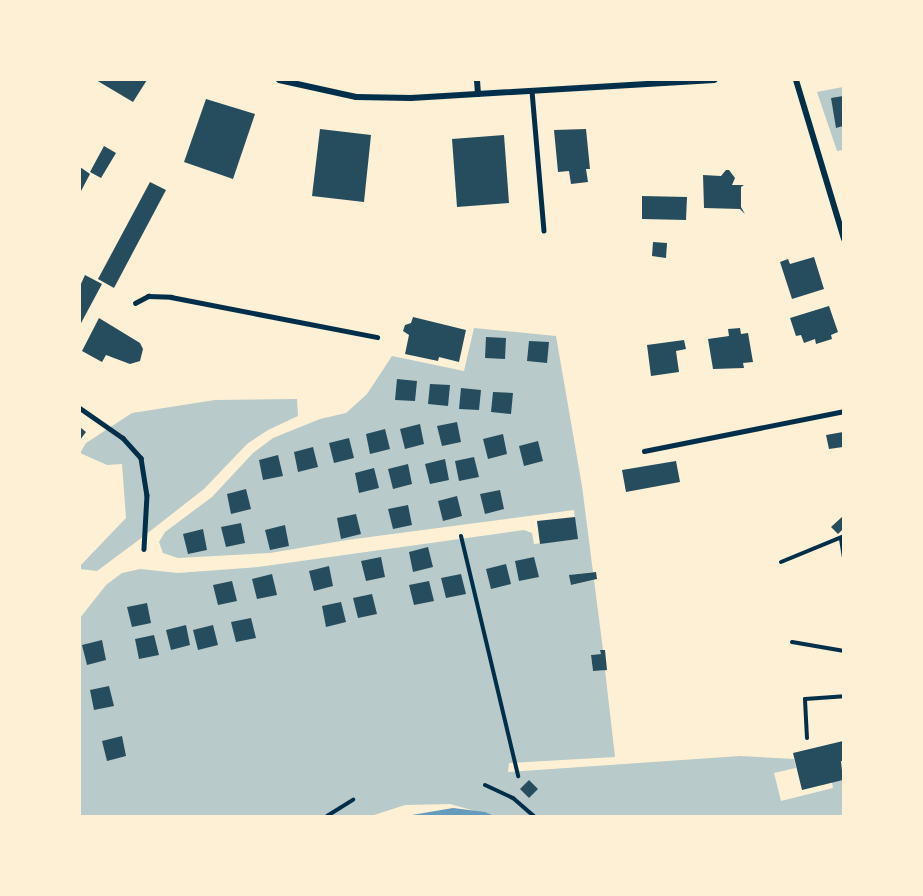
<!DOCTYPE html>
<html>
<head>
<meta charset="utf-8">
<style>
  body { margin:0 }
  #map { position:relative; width:923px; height:896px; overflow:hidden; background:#fdf0d5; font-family:"Work Sans",sans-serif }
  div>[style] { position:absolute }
  .green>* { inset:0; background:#b9caca }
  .water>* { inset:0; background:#669bbc }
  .building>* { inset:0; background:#264d5e }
  .path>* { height:4px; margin:-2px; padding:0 2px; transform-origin:2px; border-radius:2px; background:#003049 }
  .service>* { height:4.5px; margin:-2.25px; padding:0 2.25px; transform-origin:2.25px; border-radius:2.25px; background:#003049 }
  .minor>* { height:6px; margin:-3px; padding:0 3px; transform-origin:3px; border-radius:3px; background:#003049 }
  span { translate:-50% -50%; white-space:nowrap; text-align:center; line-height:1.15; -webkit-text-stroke:4.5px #fdf0d5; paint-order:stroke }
  .frame { position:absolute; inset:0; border:81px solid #fdf0d5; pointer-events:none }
</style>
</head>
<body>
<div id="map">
  <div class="green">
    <div style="clip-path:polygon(843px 87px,843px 150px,837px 151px,817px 92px)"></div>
    <div style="clip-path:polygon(474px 328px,556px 336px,582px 486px,593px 572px,570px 575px,571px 585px,594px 580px,603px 650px,601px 654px,591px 655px,593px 671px,605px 670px,615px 757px,509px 763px,508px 772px,740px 756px,794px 759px,796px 768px,774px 773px,781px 801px,833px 788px,832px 782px,844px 780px,843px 816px,493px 816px,450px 804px,405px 805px,371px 816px,80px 816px,80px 618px,106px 585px,122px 573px,140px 569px,178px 573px,258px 567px,524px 530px,532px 533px,534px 544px,577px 539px,574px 510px,347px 540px,270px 553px,178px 558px,163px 553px,159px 542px,165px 532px,212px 497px,253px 453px,273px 438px,320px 419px,346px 413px,367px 394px,392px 356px,464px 371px)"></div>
    <div style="clip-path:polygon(297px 399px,298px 416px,268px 430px,247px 444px,204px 489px,140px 539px,97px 571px,80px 569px,80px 566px,126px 518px,122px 464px,107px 465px,80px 453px,86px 443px,132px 413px,215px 400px)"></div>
  </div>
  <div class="water">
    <div style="clip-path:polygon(453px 808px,485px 812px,494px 816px,406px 816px)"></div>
  </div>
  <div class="building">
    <div style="clip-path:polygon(96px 80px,147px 80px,133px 102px)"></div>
    <div style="clip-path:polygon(843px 96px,843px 126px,836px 128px,831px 98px)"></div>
    <div style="clip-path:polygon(206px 99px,255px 114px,233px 179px,184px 162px)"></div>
    <div style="clip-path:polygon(320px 129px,371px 135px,364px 202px,312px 196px)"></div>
    <div style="clip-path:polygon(586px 129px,590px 169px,586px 169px,588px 182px,571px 184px,569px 171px,558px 172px,554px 130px)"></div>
    <div style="clip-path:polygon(504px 135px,509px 203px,457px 207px,452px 139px)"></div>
    <div style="clip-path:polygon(104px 146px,116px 153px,101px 178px,90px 172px)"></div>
    <div style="clip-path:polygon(80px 167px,90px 174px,80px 193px)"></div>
    <div style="clip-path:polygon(726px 170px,729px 170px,735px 178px,732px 185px,744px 185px,741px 187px,741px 207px,745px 214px,740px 209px,704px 208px,703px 175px,721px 176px)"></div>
    <div style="clip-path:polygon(150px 182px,166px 190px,114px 288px,98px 279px)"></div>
    <div style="clip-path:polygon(642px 196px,687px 197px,686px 220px,642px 219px)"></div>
    <div style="clip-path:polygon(653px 242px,667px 243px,666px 258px,652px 256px)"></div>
    <div style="clip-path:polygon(814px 257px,824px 289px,792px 299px,780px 262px,788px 259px,790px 264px)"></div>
    <div style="clip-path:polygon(85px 275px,102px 284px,80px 325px,80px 286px)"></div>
    <div style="clip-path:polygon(829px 306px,838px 332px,831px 335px,832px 339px,816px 344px,815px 339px,804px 343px,801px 335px,796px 336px,790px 318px)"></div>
    <div style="clip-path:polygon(413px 317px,466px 330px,459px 362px,439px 357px,438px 361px,405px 354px,409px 335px,403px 331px,405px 325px,411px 323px)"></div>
    <div style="clip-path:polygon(99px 318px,140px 343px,143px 349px,140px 361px,130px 364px,106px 355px,102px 362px,82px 351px)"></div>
    <div style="clip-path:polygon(740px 328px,741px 334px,748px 333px,753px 362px,743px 363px,744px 368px,713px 369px,708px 339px,729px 336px,728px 329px)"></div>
    <div style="clip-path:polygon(486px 337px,506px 338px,505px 359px,485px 358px)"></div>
    <div style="clip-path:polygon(684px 340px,686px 349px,676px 351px,679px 372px,651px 376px,647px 345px)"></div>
    <div style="clip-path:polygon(529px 341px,549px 342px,547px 363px,527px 361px)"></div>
    <div style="clip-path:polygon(397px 379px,417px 381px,415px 401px,395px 400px)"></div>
    <div style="clip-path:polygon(430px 384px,450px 385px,448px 406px,428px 404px)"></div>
    <div style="clip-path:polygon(461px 388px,481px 390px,479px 410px,459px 409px)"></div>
    <div style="clip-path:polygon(493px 392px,513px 393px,511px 414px,491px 412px)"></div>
    <div style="clip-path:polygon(457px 422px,461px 442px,442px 446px,437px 426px)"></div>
    <div style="clip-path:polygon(420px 424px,424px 444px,405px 449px,400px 429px)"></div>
    <div style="clip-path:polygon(80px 427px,86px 432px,80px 440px)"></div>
    <div style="clip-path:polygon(385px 429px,390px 449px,370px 454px,366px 434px)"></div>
    <div style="clip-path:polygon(843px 432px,843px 447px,829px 449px,826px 435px)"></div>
    <div style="clip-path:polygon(503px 434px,507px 454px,488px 459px,483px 439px)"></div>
    <div style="clip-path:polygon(349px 438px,354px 458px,334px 463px,329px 443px)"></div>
    <div style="clip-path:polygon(538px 441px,543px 461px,524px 466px,519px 446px)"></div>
    <div style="clip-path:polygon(313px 447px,318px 467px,298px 472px,294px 452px)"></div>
    <div style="clip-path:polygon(278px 455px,283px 476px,263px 480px,259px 460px)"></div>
    <div style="clip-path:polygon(474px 457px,479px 477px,459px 481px,455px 461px)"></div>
    <div style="clip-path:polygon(445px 459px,449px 480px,430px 484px,425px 464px)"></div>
    <div style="clip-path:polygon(676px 461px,680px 482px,626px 492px,622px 470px)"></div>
    <div style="clip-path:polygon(408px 464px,412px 484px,393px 489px,388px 469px)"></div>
    <div style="clip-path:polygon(374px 468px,379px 488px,359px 493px,355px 473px)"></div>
    <div style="clip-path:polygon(246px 489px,251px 509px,231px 514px,227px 494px)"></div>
    <div style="clip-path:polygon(500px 490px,504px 509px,485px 514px,480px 494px)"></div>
    <div style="clip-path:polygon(457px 496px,462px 516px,443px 521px,438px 501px)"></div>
    <div style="clip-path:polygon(408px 505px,412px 525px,393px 529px,388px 509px)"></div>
    <div style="clip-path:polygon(356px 514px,361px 534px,341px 539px,337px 518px)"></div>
    <div style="clip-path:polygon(843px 516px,843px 529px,838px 534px,831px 527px)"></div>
    <div style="clip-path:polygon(575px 517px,578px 539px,540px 544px,537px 521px)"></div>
    <div style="clip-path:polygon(241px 523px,245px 543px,226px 547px,221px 527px)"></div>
    <div style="clip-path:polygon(285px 525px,289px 546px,270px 550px,265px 530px)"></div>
    <div style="clip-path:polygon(203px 529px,207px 550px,188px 554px,183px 534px)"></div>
    <div style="clip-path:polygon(428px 547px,433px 567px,413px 572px,409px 552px)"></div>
    <div style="clip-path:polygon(381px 557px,385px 577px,366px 581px,361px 561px)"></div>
    <div style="clip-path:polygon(534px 557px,539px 577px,519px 581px,515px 561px)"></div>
    <div style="clip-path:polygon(506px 564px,511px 584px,491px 589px,486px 569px)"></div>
    <div style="clip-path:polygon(329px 566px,333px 586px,314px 591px,309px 571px)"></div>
    <div style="clip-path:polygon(596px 572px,597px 579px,571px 585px,569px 575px)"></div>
    <div style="clip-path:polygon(272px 574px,277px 595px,257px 599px,252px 579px)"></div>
    <div style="clip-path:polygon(461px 574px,466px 594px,446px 598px,441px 578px)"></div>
    <div style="clip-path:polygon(232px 581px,237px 601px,218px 605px,213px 585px)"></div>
    <div style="clip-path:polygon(429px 581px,434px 601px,414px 605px,409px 585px)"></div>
    <div style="clip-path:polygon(372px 594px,377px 614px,358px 618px,353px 598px)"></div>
    <div style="clip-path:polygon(341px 602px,346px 622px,326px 627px,322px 606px)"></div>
    <div style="clip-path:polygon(147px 603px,151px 623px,132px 627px,127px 607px)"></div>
    <div style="clip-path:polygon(251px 618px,256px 638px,236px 642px,231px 622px)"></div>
    <div style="clip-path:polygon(186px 625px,190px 645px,171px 650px,166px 630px)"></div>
    <div style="clip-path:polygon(213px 625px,218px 645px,198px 650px,193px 630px)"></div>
    <div style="clip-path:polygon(154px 635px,159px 655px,139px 659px,135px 639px)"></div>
    <div style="clip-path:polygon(102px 640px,106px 660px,87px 665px,82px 645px)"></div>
    <div style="clip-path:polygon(600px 650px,605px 650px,607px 670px,593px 671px,591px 655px,601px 654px)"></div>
    <div style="clip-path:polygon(109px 686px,114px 706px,94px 710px,90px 690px)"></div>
    <div style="clip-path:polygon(122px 736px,126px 756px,107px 761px,102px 741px)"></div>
    <div style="clip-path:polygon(843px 741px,843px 761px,841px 761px,843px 780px,802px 790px,793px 753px)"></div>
    <div style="clip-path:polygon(529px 780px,538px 789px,529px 798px,520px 789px)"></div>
  </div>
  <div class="path">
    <div style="left:461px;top:536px;width:247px;rotate:76.6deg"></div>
    <div style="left:841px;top:539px;width:18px;rotate:81deg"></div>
    <div style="left:781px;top:562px;width:68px;rotate:-22.4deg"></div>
    <div style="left:792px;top:642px;width:53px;rotate:9.8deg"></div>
    <div style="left:807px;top:738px;width:39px;rotate:-93deg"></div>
    <div style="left:805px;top:699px;width:39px;rotate:-4deg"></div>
    <div style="left:485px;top:785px;width:31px;rotate:25deg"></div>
    <div style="left:513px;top:798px;width:28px;rotate:41deg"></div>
    <div style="left:327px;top:816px;width:31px;rotate:-32deg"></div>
  </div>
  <div class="service">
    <div style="left:532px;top:91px;width:140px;rotate:85.1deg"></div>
    <div style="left:135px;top:303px;width:15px;rotate:-28deg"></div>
    <div style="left:148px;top:296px;width:23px;rotate:2deg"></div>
    <div style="left:171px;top:297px;width:210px;rotate:11deg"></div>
    <div style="left:80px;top:408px;width:52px;rotate:34.9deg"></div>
    <div style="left:123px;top:438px;width:27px;rotate:48deg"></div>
    <div style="left:141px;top:458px;width:37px;rotate:81deg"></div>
    <div style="left:147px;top:495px;width:54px;rotate:93.2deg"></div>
    <div style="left:644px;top:451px;width:204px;rotate:-11.3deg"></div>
  </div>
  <div class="minor">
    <div style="left:279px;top:80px;width:79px;rotate:12.4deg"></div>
    <div style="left:356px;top:97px;width:55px;rotate:1deg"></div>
    <div style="left:411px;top:98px;width:304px;rotate:-3.4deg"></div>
    <div style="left:477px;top:80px;width:14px;rotate:86deg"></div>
    <div style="left:796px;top:80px;width:166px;rotate:73.2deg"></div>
  </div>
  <div class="frame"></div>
</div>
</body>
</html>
